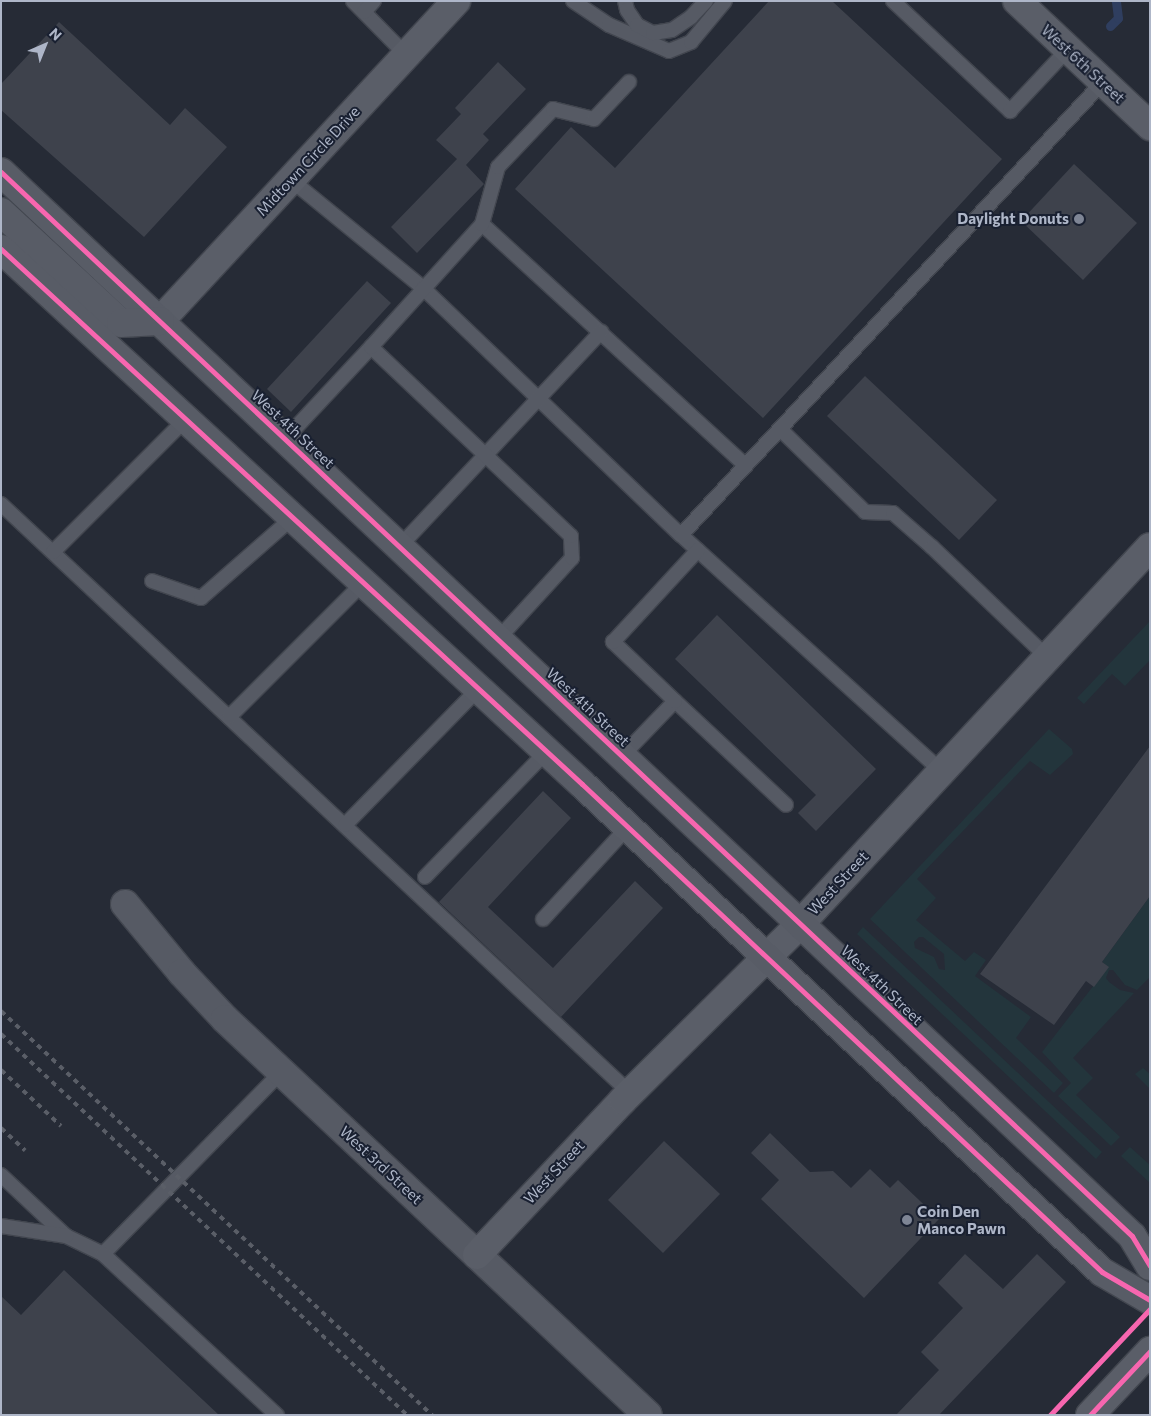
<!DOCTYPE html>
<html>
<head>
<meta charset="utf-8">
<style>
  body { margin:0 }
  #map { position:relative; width:1151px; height:1416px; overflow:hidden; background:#262b36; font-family:Commissioner,sans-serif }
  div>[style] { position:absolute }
  .green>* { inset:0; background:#23353c }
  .stream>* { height:9px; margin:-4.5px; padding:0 4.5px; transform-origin:4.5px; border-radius:4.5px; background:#2f3e5f }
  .building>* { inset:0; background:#3e424c }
  .roads { filter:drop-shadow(1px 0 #42464f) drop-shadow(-1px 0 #42464f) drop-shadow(0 1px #42464f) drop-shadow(0 -1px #42464f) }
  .lane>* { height:14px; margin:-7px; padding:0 7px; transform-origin:7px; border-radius:7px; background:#565a64 }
  .street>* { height:28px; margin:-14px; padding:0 14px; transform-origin:14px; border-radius:14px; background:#565a64 }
  .secondary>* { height:28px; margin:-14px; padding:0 14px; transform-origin:14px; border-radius:14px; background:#5a5e68 }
  .primary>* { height:28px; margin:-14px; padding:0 14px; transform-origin:14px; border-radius:14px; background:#585c66 }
  .rail>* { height:4px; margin-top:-2px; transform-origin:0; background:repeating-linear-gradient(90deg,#5a5e67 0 5px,transparent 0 10px) }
  .cycleway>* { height:5px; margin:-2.5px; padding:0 2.5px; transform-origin:2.5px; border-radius:2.5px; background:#f766af }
  .dots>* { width:14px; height:14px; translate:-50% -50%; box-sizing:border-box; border:2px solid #192031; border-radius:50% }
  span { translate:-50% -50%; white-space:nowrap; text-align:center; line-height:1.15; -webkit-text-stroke:4px #192031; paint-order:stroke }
  .street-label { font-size:15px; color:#aeb6c8 }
  .poi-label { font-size:15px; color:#aeb6c8; font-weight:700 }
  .right { translate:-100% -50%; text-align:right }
  .left { translate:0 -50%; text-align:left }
  .frame { position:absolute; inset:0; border:2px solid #aeb6c8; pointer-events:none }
  .north { position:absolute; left:20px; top:20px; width:50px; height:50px; -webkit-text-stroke:4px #192031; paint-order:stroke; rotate:44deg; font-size:14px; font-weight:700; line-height:20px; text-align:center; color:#aeb6c8 }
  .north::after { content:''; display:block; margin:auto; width:18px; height:22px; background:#aeb6c8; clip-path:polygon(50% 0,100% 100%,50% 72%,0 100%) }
</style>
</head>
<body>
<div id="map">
  <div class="green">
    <div style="clip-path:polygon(1150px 621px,1150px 660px,1125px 686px,1112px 674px,1084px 704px,1077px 698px)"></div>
    <div style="clip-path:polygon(evenodd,1049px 729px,1072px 749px,1073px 754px,1050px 775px,1030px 761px,917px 879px,936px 898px,916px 920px,965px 961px,974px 952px,986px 960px,975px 976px,1031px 1017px,1016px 1038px,1063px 1083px,1054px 1093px,870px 919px,1049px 729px,919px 937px,923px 937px,944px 954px,945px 970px,939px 969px,934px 957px,915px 948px,914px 942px,919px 937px)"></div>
    <div style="clip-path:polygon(1150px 896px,1150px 977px,1137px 990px,1125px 985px,1113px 970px,1109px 970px,1106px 978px,1109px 982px,1120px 990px,1134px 993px,1073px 1058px,1093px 1078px,1076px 1095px,1120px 1137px,1111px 1146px,1058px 1096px,1071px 1083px,1042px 1052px,1108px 967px,1102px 962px)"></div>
    <div style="clip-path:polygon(863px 927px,1102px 1152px,1096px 1159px,857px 934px)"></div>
    <div style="clip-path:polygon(1143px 1068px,1150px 1074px,1150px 1089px,1135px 1074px)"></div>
    <div style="clip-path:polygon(1130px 1147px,1150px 1165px,1150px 1183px,1121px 1156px)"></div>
  </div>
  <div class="stream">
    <div style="left:1110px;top:26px;width:11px;rotate:-45deg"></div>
    <div style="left:1118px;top:18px;width:17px;rotate:-97deg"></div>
  </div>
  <div class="building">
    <div style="clip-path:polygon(769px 1px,832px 1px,1002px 159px,763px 418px,515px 189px,571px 127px,615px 168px)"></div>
    <div style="clip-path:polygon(59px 22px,170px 125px,185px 108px,227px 147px,144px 237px,1px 110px,1px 84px)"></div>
    <div style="clip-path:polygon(498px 62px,526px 89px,483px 134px,489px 140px,466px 165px,484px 184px,417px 253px,391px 227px,457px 159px,436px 140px,461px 114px,455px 108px)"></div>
    <div style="clip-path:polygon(1074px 164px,1137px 223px,1083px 280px,1021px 221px)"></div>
    <div style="clip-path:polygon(367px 281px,391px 303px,291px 412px,267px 389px)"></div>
    <div style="clip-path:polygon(865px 376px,997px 500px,959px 540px,827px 416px)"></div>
    <div style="clip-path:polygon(717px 615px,876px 769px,816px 831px,798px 813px,816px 795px,675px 659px)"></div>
    <div style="clip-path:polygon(1150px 746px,1150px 896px,1102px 962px,1109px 967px,1094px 987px,1086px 981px,1054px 1025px,980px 974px)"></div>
    <div style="clip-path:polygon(543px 791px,571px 818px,488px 907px,553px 968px,635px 881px,663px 908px,561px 1017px,439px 902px)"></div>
    <div style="clip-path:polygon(770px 1133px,810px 1172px,833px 1171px,851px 1188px,870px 1169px,890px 1188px,898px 1180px,939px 1219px,864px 1298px,761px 1199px,779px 1180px,751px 1153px)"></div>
    <div style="clip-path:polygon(664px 1141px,720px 1194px,663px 1253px,608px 1200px)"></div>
    <div style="clip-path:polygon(965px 1254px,1003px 1289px,1037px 1254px,1066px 1282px,939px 1415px,896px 1415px,939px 1370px,921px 1352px,963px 1308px,938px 1283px)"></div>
    <div style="clip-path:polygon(64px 1270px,219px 1415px,1px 1415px,1px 1296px,21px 1315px)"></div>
  </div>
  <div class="roads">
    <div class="lane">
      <div style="left:353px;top:1px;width:77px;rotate:45.5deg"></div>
      <div style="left:573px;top:1px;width:43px;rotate:33.7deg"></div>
      <div style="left:609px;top:25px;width:65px;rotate:23.4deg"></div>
      <div style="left:669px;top:51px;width:24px;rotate:-22deg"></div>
      <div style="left:691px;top:42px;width:53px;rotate:-50.3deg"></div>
      <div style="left:625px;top:1px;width:9px;rotate:77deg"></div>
      <div style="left:627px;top:10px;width:18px;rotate:56deg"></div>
      <div style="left:637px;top:25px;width:18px;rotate:27deg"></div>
      <div style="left:653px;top:33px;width:19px;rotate:-9deg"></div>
      <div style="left:672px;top:30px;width:23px;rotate:-34deg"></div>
      <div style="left:691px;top:17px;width:22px;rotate:-47deg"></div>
      <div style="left:893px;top:1px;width:161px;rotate:43.2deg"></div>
      <div style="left:1010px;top:111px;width:85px;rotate:-46.9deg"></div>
      <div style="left:364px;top:12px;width:15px;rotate:-48deg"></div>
      <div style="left:290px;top:179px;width:172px;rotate:39.3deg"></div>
      <div style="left:423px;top:288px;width:357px;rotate:43.8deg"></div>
      <div style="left:681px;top:535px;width:351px;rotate:42.2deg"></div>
      <div style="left:482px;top:224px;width:358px;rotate:42.5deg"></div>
      <div style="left:780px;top:429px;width:119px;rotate:44.3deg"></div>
      <div style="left:865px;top:512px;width:28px;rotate:2deg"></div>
      <div style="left:893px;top:513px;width:52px;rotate:41.1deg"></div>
      <div style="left:932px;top:547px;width:159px;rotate:43.7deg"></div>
      <div style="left:285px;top:439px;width:126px;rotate:-46.9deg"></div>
      <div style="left:1px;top:504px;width:862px;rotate:43.12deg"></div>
      <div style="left:681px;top:535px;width:619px;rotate:-47.03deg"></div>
      <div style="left:400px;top:546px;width:294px;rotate:-46.8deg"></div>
      <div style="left:53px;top:552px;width:187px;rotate:-45deg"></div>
      <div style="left:152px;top:581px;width:52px;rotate:19.1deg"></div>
      <div style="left:201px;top:598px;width:121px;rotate:-41.3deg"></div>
      <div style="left:498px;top:639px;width:110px;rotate:-47.6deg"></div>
      <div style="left:572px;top:558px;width:22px;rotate:-93deg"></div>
      <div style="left:571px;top:536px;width:275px;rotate:-136.6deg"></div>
      <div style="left:371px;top:347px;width:166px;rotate:-47.9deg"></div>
      <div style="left:482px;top:224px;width:59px;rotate:-74.3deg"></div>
      <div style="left:498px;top:167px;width:80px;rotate:-46.5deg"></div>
      <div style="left:553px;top:109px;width:42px;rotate:13.7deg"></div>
      <div style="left:594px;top:119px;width:51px;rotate:-46.6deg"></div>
      <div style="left:675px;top:701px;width:152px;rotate:43.1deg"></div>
      <div style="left:229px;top:717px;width:190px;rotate:-45deg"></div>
      <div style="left:622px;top:756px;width:76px;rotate:-46.1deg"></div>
      <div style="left:675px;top:701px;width:86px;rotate:-136.4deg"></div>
      <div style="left:613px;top:642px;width:125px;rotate:-47.3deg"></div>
      <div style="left:345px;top:825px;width:190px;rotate:-45.6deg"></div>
      <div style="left:425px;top:877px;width:174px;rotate:-45.9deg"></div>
      <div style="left:543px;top:919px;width:125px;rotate:-47.3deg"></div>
      <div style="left:1px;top:1175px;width:89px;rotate:43.2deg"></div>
      <div style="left:66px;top:1236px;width:41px;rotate:25.9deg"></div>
      <div style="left:103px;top:1254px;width:255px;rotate:-45.6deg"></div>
      <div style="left:1px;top:1226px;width:66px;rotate:8.7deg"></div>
      <div style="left:103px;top:1254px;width:237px;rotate:42.8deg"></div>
    </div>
    <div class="street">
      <div style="left:125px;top:904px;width:89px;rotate:50.4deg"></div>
      <div style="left:182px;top:973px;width:63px;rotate:46.9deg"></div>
      <div style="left:225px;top:1019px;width:579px;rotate:43.11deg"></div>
    </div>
    <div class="secondary">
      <div style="left:1017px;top:1px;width:183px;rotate:43.2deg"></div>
      <div style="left:160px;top:321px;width:436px;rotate:-47.2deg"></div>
      <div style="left:477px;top:1255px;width:213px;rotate:-46.7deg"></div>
      <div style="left:623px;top:1100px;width:250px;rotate:-44.8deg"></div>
      <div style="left:800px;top:924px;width:514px;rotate:-47.13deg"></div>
      <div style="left:1090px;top:1415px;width:88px;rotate:-46.8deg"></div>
    </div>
    <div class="primary">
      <div style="left:1px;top:172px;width:1553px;rotate:43.25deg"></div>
      <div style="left:1132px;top:1236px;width:35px;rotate:59deg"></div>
      <div style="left:1px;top:212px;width:163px;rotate:42.8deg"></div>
      <div style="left:121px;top:323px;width:39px;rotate:-3deg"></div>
      <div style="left:1px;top:249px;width:790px;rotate:42.64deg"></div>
      <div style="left:582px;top:784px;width:713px;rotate:43.18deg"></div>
      <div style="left:1102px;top:1272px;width:56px;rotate:30.3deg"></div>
    </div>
  </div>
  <div class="rail">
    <div style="left:1px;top:1011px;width:591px;rotate:43.15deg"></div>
    <div style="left:1px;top:1034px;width:557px;rotate:43.18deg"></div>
    <div style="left:1px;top:1070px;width:82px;rotate:43deg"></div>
    <div style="left:1px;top:1128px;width:33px;rotate:43deg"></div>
  </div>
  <div class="cycleway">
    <div style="left:1px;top:172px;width:1553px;rotate:43.25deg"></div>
    <div style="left:1132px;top:1236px;width:35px;rotate:59deg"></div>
    <div style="left:1px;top:249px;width:790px;rotate:42.64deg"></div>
    <div style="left:582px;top:784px;width:713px;rotate:43.18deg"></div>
    <div style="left:1102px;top:1272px;width:56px;rotate:30.3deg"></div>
    <div style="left:1050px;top:1415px;width:146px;rotate:-46.7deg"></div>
    <div style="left:1090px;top:1415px;width:88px;rotate:-46.8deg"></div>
  </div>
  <div class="dots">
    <div style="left:1079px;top:219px;background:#7e8595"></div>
    <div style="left:907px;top:1220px;background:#7e8595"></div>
  </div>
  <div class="street-label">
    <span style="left:1083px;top:64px;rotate:43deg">West 6th Street</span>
    <span style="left:308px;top:161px;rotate:-47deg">Midtown Circle Drive</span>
    <span style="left:293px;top:429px;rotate:43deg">West 4th Street</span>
    <span style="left:588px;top:707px;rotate:43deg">West 4th Street</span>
    <span style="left:838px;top:883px;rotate:-47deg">West Street</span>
    <span style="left:882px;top:985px;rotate:44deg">West 4th Street</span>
    <span style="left:381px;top:1165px;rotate:43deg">West 3rd Street</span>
    <span style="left:554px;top:1172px;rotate:-47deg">West Street</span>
  </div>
  <div class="poi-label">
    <span class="right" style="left:1069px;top:219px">Daylight Donuts</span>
    <span class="left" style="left:917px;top:1220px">Coin Den<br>Manco Pawn</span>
  </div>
  <div class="frame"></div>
  <div class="north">N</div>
</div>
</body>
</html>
